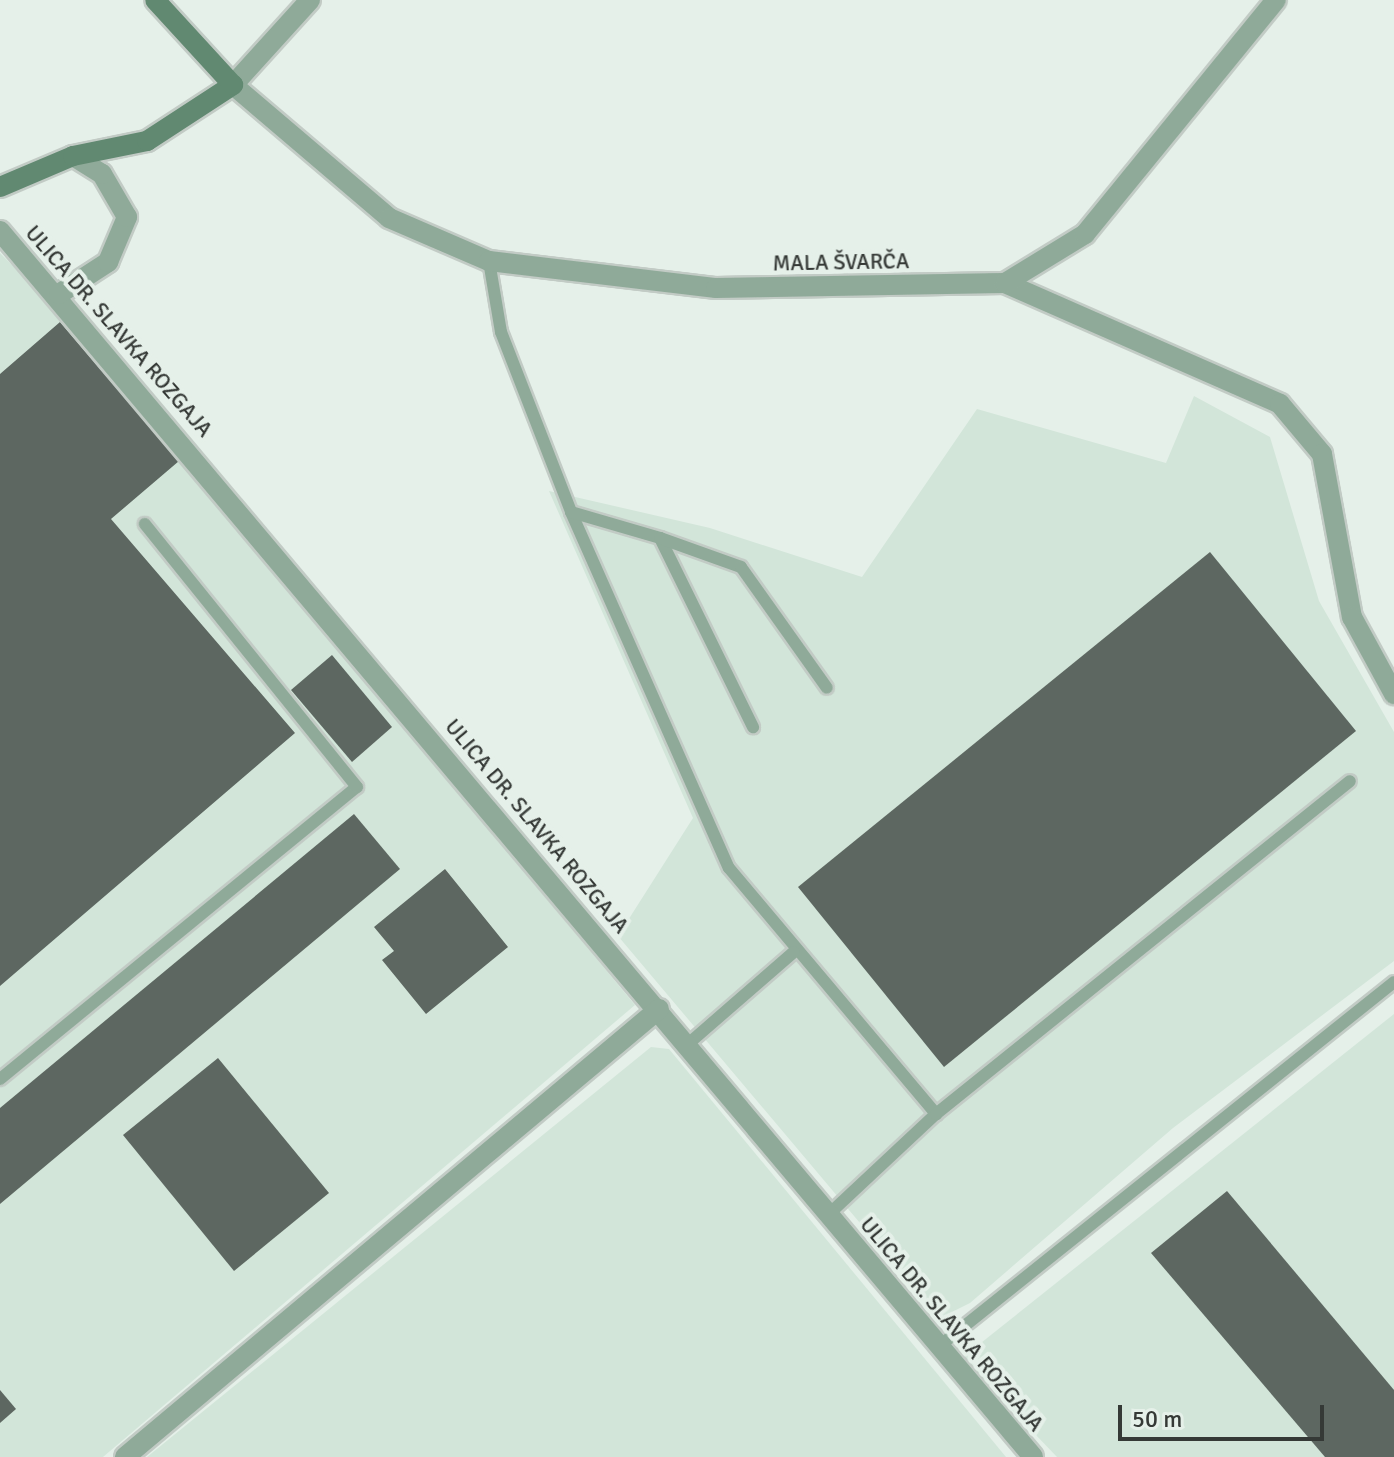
<!DOCTYPE html>
<html>
<head>
<meta charset="utf-8">
<style>
  body { margin:0 }
  #map { position:relative; width:1394px; height:1457px; overflow:hidden; background:#e5f0e9; font-family:Signika,sans-serif }
  div>[style] { position:absolute }
  .built>* { inset:0; background:#d2e5d9 }
  .building>* { inset:0; background:#5d6761 }
  .roads { filter:drop-shadow(2px 0 #c2cbc5) drop-shadow(-2px 0 #c2cbc5) drop-shadow(0 2px #c2cbc5) drop-shadow(0 -2px #c2cbc5) }
  .lane>* { height:12px; margin:-6px; padding:0 6px; transform-origin:6px; border-radius:6px; background:#8faa99 }
  .street>* { height:20px; margin:-10px; padding:0 10px; transform-origin:10px; border-radius:10px; background:#8faa99 }
  .secondary>* { height:20px; margin:-10px; padding:0 10px; transform-origin:10px; border-radius:10px; background:#618971 }
  span { translate:-50% -50%; white-space:nowrap; text-align:center; line-height:1.15; -webkit-text-stroke:8px #e5f0e9; paint-order:stroke }
  .street-label { font-size:22px; color:#353936 }
  .scale { position:absolute; left:1118px; top:1405px; width:206px; height:36px; box-sizing:border-box; border:4px solid #353936; border-top:0; padding-left:10px; font-size:24px; line-height:28px; white-space:nowrap; color:#353936; -webkit-text-stroke:6px #e5f0e9; paint-order:stroke }
</style>
</head>
<body>
<div id="map">
  <div class="built">
    <div style="clip-path:polygon(0 253px,52px 305px,635px 1005px,103px 1457px,0 1457px)"></div>
    <div style="clip-path:polygon(1194px 396px,1270px 437px,1319px 601px,1394px 732px,1394px 961px,1173px 1128px,970px 1303px,940px 1318px,618px 936px,693px 818px,549px 491px,710px 528px,862px 577px,977px 409px,1166px 463px)"></div>
    <div style="clip-path:polygon(1394px 1014px,1394px 1457px,1057px 1457px,962px 1358px)"></div>
    <div style="clip-path:polygon(651px 1047px,669px 1049px,1006px 1457px,147px 1457px)"></div>
  </div>
  <div class="building">
    <div style="clip-path:polygon(60px 322px,179px 461px,111px 519px,295px 733px,0 986px,0 374px)"></div>
    <div style="clip-path:polygon(1210px 552px,1356px 731px,944px 1067px,798px 887px)"></div>
    <div style="clip-path:polygon(332px 655px,392px 727px,352px 762px,291px 690px)"></div>
    <div style="clip-path:polygon(354px 814px,400px 869px,0 1204px,0 1108px)"></div>
    <div style="clip-path:polygon(445px 869px,508px 947px,426px 1014px,382px 960px,394px 951px,374px 927px)"></div>
    <div style="clip-path:polygon(218px 1058px,329px 1193px,234px 1271px,123px 1135px)"></div>
    <div style="clip-path:polygon(1227px 1191px,1394px 1390px,1394px 1457px,1325px 1457px,1151px 1253px)"></div>
    <div style="clip-path:polygon(0 1390px,16px 1409px,0 1423px)"></div>
  </div>
  <div class="roads">
    <div class="lane">
      <div style="left:489px;top:261px;width:72px;rotate:80.4deg"></div>
      <div style="left:501px;top:332px;width:193px;rotate:68.7deg"></div>
      <div style="left:571px;top:512px;width:389px;rotate:66.1deg"></div>
      <div style="left:729px;top:868px;width:322px;rotate:49.9deg"></div>
      <div style="left:571px;top:512px;width:93px;rotate:16.3deg"></div>
      <div style="left:660px;top:538px;width:211px;rotate:63.8deg"></div>
      <div style="left:660px;top:538px;width:86px;rotate:19.7deg"></div>
      <div style="left:741px;top:567px;width:148px;rotate:54.6deg"></div>
      <div style="left:688px;top:1044px;width:140px;rotate:-41deg"></div>
      <div style="left:0;top:1079px;width:461px;rotate:-39.3deg"></div>
      <div style="left:357px;top:787px;width:338px;rotate:-128.9deg"></div>
      <div style="left:829px;top:1214px;width:146px;rotate:-43.1deg"></div>
      <div style="left:936px;top:1114px;width:531px;rotate:-38.81deg"></div>
      <div style="left:937px;top:1348px;width:585px;rotate:-38.69deg"></div>
    </div>
    <div class="street">
      <div style="left:310px;top:0;width:115px;rotate:132.2deg"></div>
      <div style="left:233px;top:85px;width:205px;rotate:40.4deg"></div>
      <div style="left:389px;top:218px;width:109px;rotate:23.3deg"></div>
      <div style="left:489px;top:261px;width:229px;rotate:6.8deg"></div>
      <div style="left:716px;top:288px;width:289px;rotate:-1deg"></div>
      <div style="left:1005px;top:283px;width:300px;rotate:23.7deg"></div>
      <div style="left:1280px;top:404px;width:65px;rotate:50deg"></div>
      <div style="left:1322px;top:454px;width:166px;rotate:79.6deg"></div>
      <div style="left:1352px;top:617px;width:88px;rotate:61.4deg"></div>
      <div style="left:0;top:231px;width:1603px;rotate:49.88deg"></div>
      <div style="left:1005px;top:283px;width:94px;rotate:-31.5deg"></div>
      <div style="left:1085px;top:234px;width:302px;rotate:-50.8deg"></div>
      <div style="left:59px;top:294px;width:59px;rotate:-33.1deg"></div>
      <div style="left:108px;top:262px;width:49px;rotate:-67.1deg"></div>
      <div style="left:127px;top:217px;width:50px;rotate:-120.2deg"></div>
      <div style="left:102px;top:174px;width:34px;rotate:-148deg"></div>
      <div style="left:125px;top:1457px;width:697px;rotate:-40deg"></div>
    </div>
    <div class="secondary">
      <div style="left:0;top:187px;width:79px;rotate:-23deg"></div>
      <div style="left:73px;top:156px;width:76px;rotate:-11.5deg"></div>
      <div style="left:147px;top:141px;width:103px;rotate:-33.1deg"></div>
      <div style="left:233px;top:85px;width:115px;rotate:-132.5deg"></div>
    </div>
  </div>
  <div class="street-label">
    <span style="left:841px;top:262px;rotate:-1deg">MALA ŠVARČA</span>
    <span style="left:119px;top:331px;rotate:49deg">ULICA DR. SLAVKA ROZGAJA</span>
    <span style="left:537px;top:826px;rotate:50deg">ULICA DR. SLAVKA ROZGAJA</span>
    <span style="left:952px;top:1324px;rotate:50deg">ULICA DR. SLAVKA ROZGAJA</span>
  </div>
  <div class="scale">50 m</div>
</div>
</body>
</html>
